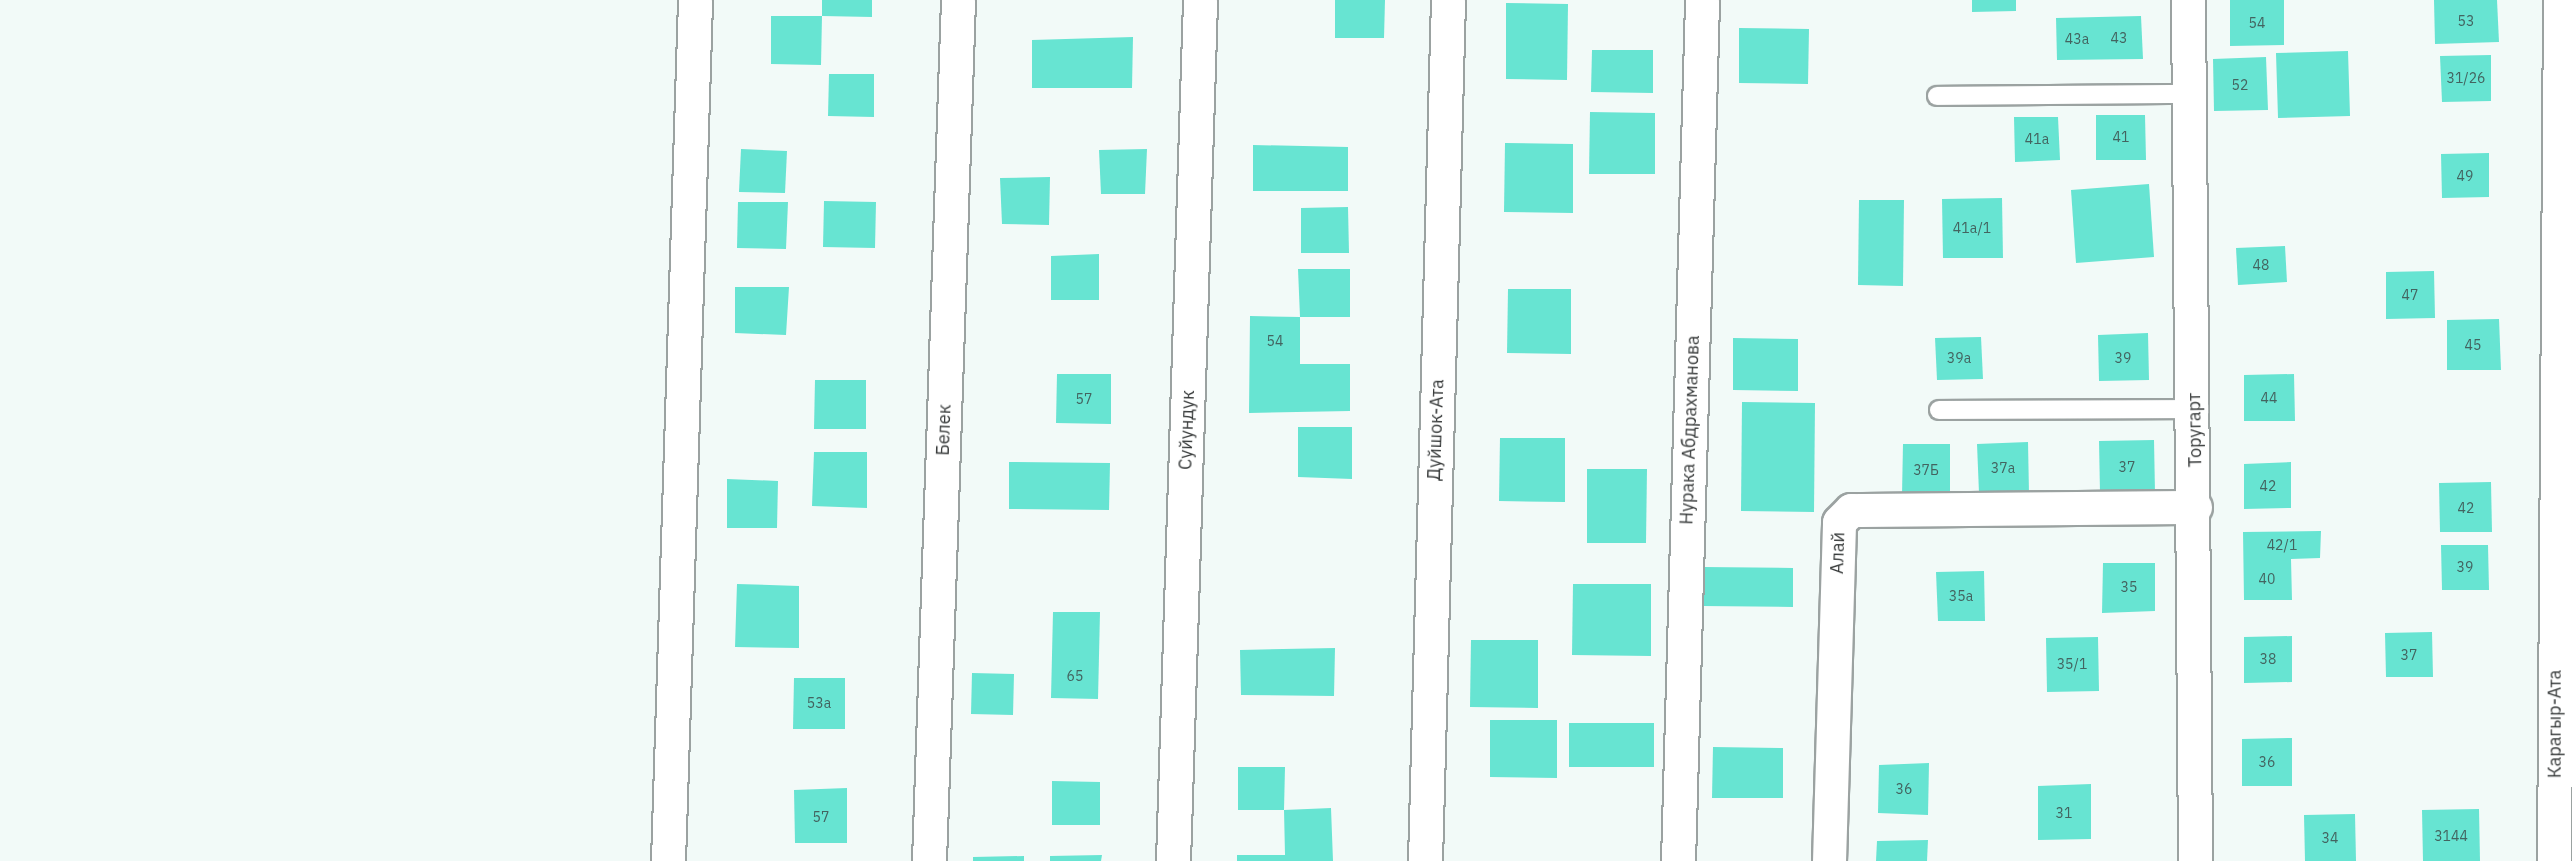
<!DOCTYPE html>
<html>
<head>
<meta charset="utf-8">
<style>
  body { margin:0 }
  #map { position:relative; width:2572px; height:861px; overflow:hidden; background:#f2faf8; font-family:"IBM Plex Sans",sans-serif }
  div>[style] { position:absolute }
  .building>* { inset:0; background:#67e4d2 }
  .roads { filter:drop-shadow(2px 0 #9ba2a1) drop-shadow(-2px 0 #9ba2a1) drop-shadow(0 2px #9ba2a1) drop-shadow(0 -2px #9ba2a1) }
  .lane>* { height:18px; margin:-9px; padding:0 9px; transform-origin:9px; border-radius:9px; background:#fff }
  .street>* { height:33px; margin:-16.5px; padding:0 16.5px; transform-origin:16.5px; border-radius:16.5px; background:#fff }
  span { translate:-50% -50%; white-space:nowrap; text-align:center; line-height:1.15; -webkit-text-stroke:7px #fff; paint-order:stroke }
  .number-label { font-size:14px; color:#436460 }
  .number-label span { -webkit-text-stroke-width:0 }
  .street-label { font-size:18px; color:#373a3a }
</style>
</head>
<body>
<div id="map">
  <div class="building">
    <div style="clip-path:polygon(822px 0,872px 0,872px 17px,822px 16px)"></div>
    <div style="clip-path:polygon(1335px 0,1385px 0,1384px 38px,1335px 38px)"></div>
    <div style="clip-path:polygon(1972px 0,2016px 0,2016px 11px,1972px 12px)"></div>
    <div style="clip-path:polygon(2230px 0,2284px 0,2284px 45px,2230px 46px)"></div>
    <div style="clip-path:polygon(2434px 0,2497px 0,2499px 42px,2435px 44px)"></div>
    <div style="clip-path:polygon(1506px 3px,1568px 4px,1567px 80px,1506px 79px)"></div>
    <div style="clip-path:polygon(771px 16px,822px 16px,821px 65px,771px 64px)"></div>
    <div style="clip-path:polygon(2141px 16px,2143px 59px,2057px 60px,2056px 18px)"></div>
    <div style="clip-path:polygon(1739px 28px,1809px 29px,1808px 84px,1739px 83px)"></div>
    <div style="clip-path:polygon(1133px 37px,1132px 88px,1032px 88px,1032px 40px)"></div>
    <div style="clip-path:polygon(1592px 50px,1653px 50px,1653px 93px,1591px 92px)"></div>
    <div style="clip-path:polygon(2348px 51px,2350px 116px,2278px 118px,2276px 53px)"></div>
    <div style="clip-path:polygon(2491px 55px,2491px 101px,2442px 102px,2440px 56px)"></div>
    <div style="clip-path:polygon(2266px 57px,2268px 110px,2214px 111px,2213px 59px)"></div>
    <div style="clip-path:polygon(829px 74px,874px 74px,874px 117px,828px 116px)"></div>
    <div style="clip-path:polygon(1590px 112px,1655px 113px,1655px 174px,1589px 174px)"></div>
    <div style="clip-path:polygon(2096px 115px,2145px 115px,2146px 160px,2096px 160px)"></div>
    <div style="clip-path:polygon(2014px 117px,2058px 117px,2060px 160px,2015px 162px)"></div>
    <div style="clip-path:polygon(1505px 143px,1573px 144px,1573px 213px,1504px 212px)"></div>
    <div style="clip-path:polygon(1253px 145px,1348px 147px,1348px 191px,1253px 191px)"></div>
    <div style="clip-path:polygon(741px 149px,787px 151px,785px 193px,739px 192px)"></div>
    <div style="clip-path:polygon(1147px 149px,1145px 194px,1101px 194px,1099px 150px)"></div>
    <div style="clip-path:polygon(2489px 153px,2489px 197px,2442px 198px,2441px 154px)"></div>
    <div style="clip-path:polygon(1050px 177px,1049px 225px,1002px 224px,1000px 178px)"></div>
    <div style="clip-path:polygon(2149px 184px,2154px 257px,2076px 263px,2071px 190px)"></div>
    <div style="clip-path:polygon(2002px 198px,2003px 258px,1943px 258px,1942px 199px)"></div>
    <div style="clip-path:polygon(1859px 200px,1904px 200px,1903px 286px,1858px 285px)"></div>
    <div style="clip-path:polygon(824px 201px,876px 202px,875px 248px,823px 247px)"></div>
    <div style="clip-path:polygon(738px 202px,788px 202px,786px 249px,737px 248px)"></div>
    <div style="clip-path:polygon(1348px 207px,1349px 253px,1301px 253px,1301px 208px)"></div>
    <div style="clip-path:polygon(2285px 246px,2287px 282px,2238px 285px,2236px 248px)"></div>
    <div style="clip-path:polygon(1099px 254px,1099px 300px,1051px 300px,1051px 256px)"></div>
    <div style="clip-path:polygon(1298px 269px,1350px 269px,1350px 317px,1300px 317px)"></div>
    <div style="clip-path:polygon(2434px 271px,2435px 318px,2386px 319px,2386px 272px)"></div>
    <div style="clip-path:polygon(735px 287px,789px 287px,786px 335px,735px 333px)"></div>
    <div style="clip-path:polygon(1508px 289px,1571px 289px,1571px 354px,1507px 353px)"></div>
    <div style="clip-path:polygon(1250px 316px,1300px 317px,1300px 364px,1350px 364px,1350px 411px,1249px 413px)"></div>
    <div style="clip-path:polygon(2499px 319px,2501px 370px,2447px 370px,2447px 320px)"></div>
    <div style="clip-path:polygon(2148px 333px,2149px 380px,2099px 381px,2098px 335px)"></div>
    <div style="clip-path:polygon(1981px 337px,1983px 379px,1937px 380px,1935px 338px)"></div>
    <div style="clip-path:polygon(1733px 338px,1798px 339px,1798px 391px,1733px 390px)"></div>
    <div style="clip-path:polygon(1057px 374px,1111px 374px,1111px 424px,1056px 423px)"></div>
    <div style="clip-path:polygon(2294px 374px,2295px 421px,2244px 421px,2244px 375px)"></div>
    <div style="clip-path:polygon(815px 380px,866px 380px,866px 429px,814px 429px)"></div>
    <div style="clip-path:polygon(1742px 402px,1815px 403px,1814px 512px,1741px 511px)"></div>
    <div style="clip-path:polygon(1298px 427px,1352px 427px,1352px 479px,1298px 477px)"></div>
    <div style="clip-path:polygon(1500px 438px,1565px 438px,1565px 502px,1499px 501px)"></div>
    <div style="clip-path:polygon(2154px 440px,2155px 493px,2100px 493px,2099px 441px)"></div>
    <div style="clip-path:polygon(2028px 442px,2029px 494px,1979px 493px,1977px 444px)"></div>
    <div style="clip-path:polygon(1903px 444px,1950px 444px,1950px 495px,1902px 495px)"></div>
    <div style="clip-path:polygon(814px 452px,867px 452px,867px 508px,812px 506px)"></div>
    <div style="clip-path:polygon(1009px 462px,1110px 463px,1109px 510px,1009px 509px)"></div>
    <div style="clip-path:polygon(2291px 462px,2291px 508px,2244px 509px,2244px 464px)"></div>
    <div style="clip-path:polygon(1587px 469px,1647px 469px,1646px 543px,1587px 543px)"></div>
    <div style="clip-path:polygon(727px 479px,778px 481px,777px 528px,727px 528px)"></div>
    <div style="clip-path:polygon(2491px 482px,2492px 532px,2440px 532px,2439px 483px)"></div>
    <div style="clip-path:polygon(2321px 531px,2320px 558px,2291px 559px,2292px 600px,2244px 600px,2243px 532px)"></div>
    <div style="clip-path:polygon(2441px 545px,2488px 545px,2489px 590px,2442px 590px)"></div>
    <div style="clip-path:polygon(2103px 563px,2155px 563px,2155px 611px,2102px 613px)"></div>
    <div style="clip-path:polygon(1703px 567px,1793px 568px,1793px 607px,1702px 606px)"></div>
    <div style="clip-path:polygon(1984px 571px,1985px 621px,1938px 621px,1936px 572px)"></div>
    <div style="clip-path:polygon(737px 584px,799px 586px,799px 648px,735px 647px)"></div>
    <div style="clip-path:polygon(1573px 584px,1651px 584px,1651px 656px,1572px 655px)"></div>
    <div style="clip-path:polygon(1053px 612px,1100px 612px,1098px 699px,1051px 698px)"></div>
    <div style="clip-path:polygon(2432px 632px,2433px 677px,2386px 677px,2385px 633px)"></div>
    <div style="clip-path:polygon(2292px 636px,2292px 682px,2244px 683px,2244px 637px)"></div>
    <div style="clip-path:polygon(2098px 637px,2099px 691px,2047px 692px,2046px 638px)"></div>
    <div style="clip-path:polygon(1471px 640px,1538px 640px,1538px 708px,1470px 707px)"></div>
    <div style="clip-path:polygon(1335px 648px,1334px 696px,1241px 695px,1240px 650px)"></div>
    <div style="clip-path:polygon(972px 673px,1014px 674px,1013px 715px,971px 714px)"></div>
    <div style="clip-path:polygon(794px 678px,845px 678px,845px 729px,793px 729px)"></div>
    <div style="clip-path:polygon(1490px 720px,1557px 720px,1557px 778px,1490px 777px)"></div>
    <div style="clip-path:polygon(1569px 723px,1654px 723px,1654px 767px,1569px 767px)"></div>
    <div style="clip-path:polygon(2292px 738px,2292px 786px,2242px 786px,2242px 739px)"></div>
    <div style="clip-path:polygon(1713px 747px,1783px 748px,1783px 798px,1712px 798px)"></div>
    <div style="clip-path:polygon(1929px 763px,1928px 815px,1878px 813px,1879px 765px)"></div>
    <div style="clip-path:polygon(1238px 767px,1285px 767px,1284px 810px,1238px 810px)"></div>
    <div style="clip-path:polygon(1052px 781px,1100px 782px,1100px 825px,1052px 825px)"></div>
    <div style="clip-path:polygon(2091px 784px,2091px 839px,2038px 840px,2038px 786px)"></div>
    <div style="clip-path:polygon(847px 788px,847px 843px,795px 843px,794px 790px)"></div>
    <div style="clip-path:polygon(1331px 808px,1333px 861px,1237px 861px,1237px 855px,1285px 855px,1284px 810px)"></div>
    <div style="clip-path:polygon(2479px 809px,2480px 861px,2423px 861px,2422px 810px)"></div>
    <div style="clip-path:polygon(2355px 814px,2356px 861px,2305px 861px,2304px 815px)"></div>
    <div style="clip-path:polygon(1928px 840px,1927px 861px,1876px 861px,1877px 841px)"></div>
    <div style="clip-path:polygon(1102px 855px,1101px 861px,1050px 861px,1050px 856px)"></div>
    <div style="clip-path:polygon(1024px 856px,1024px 861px,973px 861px,973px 857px)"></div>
  </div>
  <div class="roads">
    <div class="lane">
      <div style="left:1937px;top:96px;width:253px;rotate:-0.5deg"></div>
      <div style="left:1939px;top:410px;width:256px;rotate:-0.2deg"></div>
    </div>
    <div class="street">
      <div style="left:2188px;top:0;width:861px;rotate:89.53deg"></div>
      <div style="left:668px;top:861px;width:861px;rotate:-88.2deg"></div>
      <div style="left:929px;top:861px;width:861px;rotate:-88.07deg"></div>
      <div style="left:1173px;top:861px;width:861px;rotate:-88.2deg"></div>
      <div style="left:1425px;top:861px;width:861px;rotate:-88.47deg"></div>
      <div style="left:1678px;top:861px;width:861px;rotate:-88.4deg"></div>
      <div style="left:1829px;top:861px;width:339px;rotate:-88.3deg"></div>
      <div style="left:1839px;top:522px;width:17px;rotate:-45deg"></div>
      <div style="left:1851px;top:510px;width:344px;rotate:-0.5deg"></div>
      <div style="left:2554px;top:861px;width:861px;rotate:-89.6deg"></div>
    </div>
  </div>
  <div class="number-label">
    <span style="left:2466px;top:21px">53</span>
    <span style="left:2257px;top:23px">54</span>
    <span style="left:2119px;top:38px">43</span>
    <span style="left:2077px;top:39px">43а</span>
    <span style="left:2466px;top:78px">31/26</span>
    <span style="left:2240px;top:85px">52</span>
    <span style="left:2121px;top:137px">41</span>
    <span style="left:2037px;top:139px">41а</span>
    <span style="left:2465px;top:176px">49</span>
    <span style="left:1972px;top:228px">41а/1</span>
    <span style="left:2261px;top:265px">48</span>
    <span style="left:2410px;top:295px">47</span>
    <span style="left:1275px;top:341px">54</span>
    <span style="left:2473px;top:345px">45</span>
    <span style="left:1959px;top:358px">39а</span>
    <span style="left:2123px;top:358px">39</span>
    <span style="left:2269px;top:398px">44</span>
    <span style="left:1084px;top:399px">57</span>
    <span style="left:2127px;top:467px">37</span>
    <span style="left:2003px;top:468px">37а</span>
    <span style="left:1926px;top:470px">37Б</span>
    <span style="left:2268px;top:486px">42</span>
    <span style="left:2466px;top:508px">42</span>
    <span style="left:2282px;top:545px">42/1</span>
    <span style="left:2465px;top:567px">39</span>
    <span style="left:2267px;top:579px">40</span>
    <span style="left:2129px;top:587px">35</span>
    <span style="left:1961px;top:596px">35а</span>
    <span style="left:2409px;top:655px">37</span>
    <span style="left:2268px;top:659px">38</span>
    <span style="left:2072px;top:664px">35/1</span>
    <span style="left:1075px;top:676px">65</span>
    <span style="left:819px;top:703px">53а</span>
    <span style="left:2267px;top:762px">36</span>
    <span style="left:1904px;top:789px">36</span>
    <span style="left:2064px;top:813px">31</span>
    <span style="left:821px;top:817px">57</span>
    <span style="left:2451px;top:836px">3144</span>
    <span style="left:2330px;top:838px">34</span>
  </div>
  <div class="street-label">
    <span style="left:944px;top:430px;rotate:-88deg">Белек</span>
    <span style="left:1187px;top:430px;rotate:-88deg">Суйундук</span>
    <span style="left:1436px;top:430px;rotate:-88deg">Дуйшок-Ата</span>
    <span style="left:1690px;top:430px;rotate:-88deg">Нурака Абдрахманова</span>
    <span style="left:2195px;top:430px;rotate:-91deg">Торугарт</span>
    <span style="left:1838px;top:553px;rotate:-88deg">Алай</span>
    <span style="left:2555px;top:724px;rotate:-90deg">Карагыр-Ата</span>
  </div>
</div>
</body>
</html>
